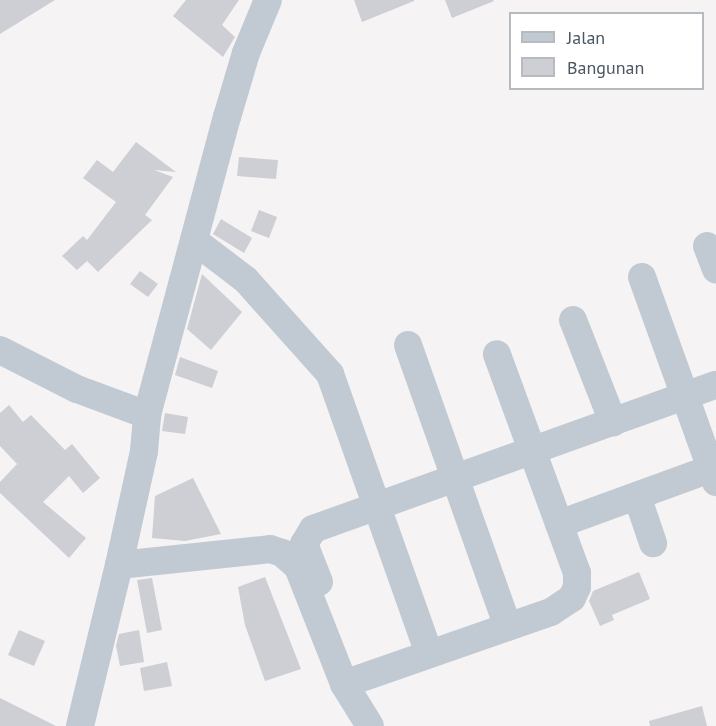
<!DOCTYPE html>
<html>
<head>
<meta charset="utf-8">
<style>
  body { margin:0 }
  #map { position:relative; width:716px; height:726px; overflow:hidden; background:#f5f3f3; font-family:"PT Sans",sans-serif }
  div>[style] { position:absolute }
  .building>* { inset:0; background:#cdcfd5 }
  .minor>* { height:28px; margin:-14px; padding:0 14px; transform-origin:14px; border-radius:14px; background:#c1cad2 }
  span { translate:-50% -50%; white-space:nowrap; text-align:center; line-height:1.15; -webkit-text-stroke:5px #fff; paint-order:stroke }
  .legend { position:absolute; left:509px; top:12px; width:195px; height:78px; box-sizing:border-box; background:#fff; border:2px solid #b7bbc0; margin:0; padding:8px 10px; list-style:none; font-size:18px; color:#4a5661 }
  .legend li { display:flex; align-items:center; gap:12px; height:30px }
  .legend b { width:30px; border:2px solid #b7bbc0 }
</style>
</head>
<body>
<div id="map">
  <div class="building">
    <div style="clip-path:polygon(0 0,55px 0,0 34px)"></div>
    <div style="clip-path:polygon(186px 0,239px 0,222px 25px,235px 37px,223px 57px,173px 16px)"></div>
    <div style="clip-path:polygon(354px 0,414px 0,414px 1px,362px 22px)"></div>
    <div style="clip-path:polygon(445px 0,493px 0,494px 1px,452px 18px)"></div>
    <div style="clip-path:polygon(136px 142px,176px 172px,154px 170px,173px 177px,145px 215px,152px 220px,98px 272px,87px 261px,77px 270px,62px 256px,83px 236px,87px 240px,116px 202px,83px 178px,97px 160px,113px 172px)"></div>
    <div style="clip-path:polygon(239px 157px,278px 160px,276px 179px,237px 176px)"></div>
    <div style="clip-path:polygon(259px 210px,277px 217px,269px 238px,251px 231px)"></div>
    <div style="clip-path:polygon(221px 219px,252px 238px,244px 253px,213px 234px)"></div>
    <div style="clip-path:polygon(140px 271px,158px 284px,148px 297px,130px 284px)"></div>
    <div style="clip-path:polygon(202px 274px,242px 312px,211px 350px,187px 329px)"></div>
    <div style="clip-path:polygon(180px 357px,218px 371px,212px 388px,175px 375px)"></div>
    <div style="clip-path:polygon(9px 405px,23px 422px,31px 415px,65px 450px,72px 444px,100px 478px,83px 493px,69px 476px,43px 502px,86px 538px,69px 558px,0 493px,0 482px,17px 464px,0 446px,0 413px)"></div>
    <div style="clip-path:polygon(165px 413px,188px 417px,185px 434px,162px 431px)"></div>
    <div style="clip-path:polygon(193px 478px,221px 534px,185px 541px,152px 538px,155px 496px)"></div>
    <div style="clip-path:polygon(639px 572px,650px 599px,612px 615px,614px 620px,600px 626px,589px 601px,593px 591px)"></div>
    <div style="clip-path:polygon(265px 577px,301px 669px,265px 681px,245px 625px,238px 587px)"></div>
    <div style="clip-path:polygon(152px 578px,162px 630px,147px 633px,137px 580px)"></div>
    <div style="clip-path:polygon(19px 630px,45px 641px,34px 666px,8px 655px)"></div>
    <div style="clip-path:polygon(139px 630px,144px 662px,120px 666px,116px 646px,119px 634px)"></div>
    <div style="clip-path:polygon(167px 662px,172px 686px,144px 691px,140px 668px)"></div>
    <div style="clip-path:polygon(0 698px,56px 726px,0 726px)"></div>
    <div style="clip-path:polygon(702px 706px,707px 726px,650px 726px,649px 721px)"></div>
  </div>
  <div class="minor">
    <div style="left:195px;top:241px;width:64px;rotate:37.4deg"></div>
    <div style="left:246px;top:280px;width:126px;rotate:48.2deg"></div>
    <div style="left:330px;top:374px;width:297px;rotate:70.5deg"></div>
    <div style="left:707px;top:246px;width:25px;rotate:69deg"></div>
    <div style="left:642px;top:277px;width:218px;rotate:70.2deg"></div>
    <div style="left:573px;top:320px;width:110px;rotate:68.6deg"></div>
    <div style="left:408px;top:345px;width:299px;rotate:70.5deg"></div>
    <div style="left:0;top:350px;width:86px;rotate:26.9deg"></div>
    <div style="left:77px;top:389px;width:75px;rotate:20.4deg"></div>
    <div style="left:637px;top:496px;width:50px;rotate:71.2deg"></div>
    <div style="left:559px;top:524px;width:167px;rotate:-20deg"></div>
    <div style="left:119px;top:565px;width:152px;rotate:-6deg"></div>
    <div style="left:270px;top:549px;width:13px;rotate:18deg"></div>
    <div style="left:282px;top:553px;width:21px;rotate:41deg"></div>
    <div style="left:298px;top:567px;width:126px;rotate:68.5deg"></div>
    <div style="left:344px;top:684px;width:219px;rotate:-19.2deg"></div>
    <div style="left:551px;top:612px;width:25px;rotate:-34deg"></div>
    <div style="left:572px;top:598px;width:12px;rotate:-66deg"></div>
    <div style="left:577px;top:587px;width:14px;rotate:-90deg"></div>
    <div style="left:577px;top:573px;width:233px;rotate:-110.1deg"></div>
    <div style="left:319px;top:582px;width:41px;rotate:-111.5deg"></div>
    <div style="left:304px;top:544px;width:17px;rotate:-59deg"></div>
    <div style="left:313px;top:529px;width:428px;rotate:-19.7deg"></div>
    <div style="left:344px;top:684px;width:49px;rotate:58.2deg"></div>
    <div style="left:80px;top:726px;width:166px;rotate:-76.4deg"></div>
    <div style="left:119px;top:565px;width:117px;rotate:-77.6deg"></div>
    <div style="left:144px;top:451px;width:36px;rotate:-85deg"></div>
    <div style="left:147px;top:415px;width:309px;rotate:-75deg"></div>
    <div style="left:227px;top:117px;width:67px;rotate:-73.5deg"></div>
    <div style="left:246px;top:53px;width:57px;rotate:-67.5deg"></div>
  </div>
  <ul class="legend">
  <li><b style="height:8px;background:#c1cad2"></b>Jalan</li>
  <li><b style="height:16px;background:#cdcfd5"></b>Bangunan</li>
  </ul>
</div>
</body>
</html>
